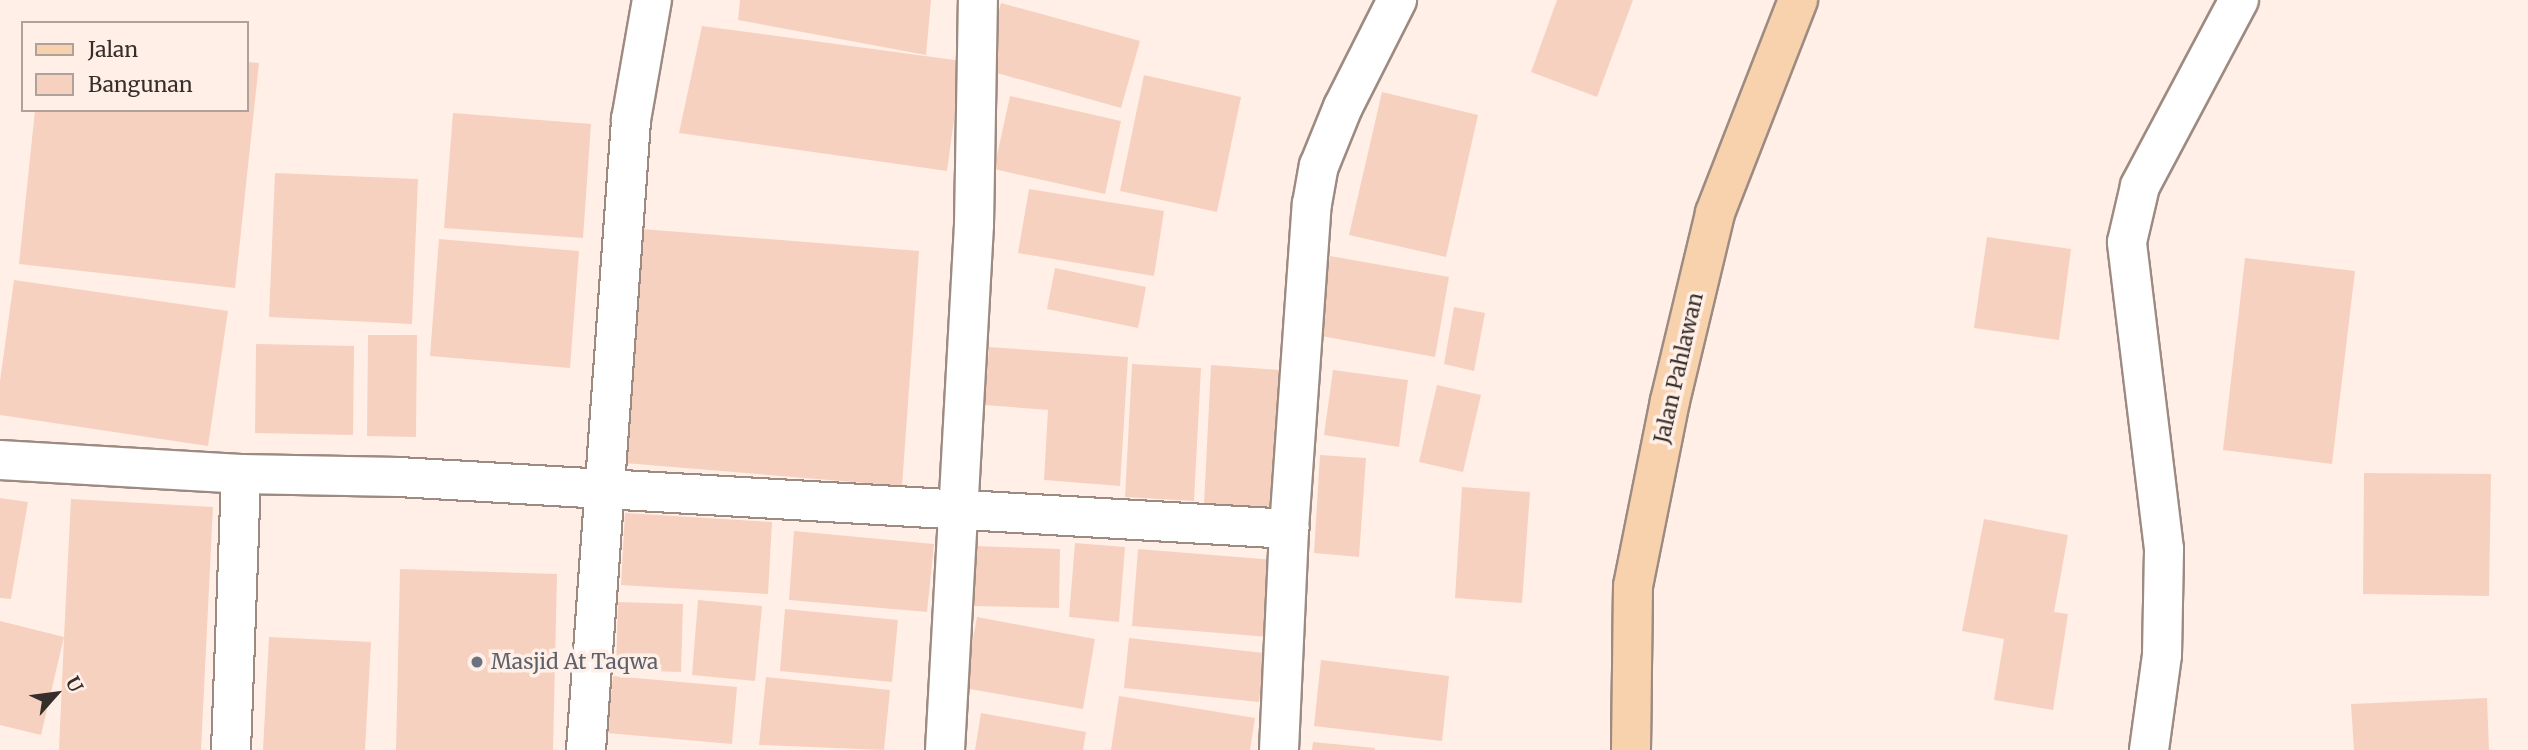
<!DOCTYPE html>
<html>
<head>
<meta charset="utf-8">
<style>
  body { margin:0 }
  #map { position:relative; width:2528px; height:750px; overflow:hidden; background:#ffefe7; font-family:Merriweather,serif }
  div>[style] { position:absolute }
  .building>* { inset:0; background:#f7d1bf }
  .roads { filter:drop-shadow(2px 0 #9d8b82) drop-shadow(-2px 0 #9d8b82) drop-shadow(0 2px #9d8b82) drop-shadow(0 -2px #9d8b82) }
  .minor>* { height:38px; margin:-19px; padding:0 19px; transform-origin:19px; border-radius:19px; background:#fff }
  .primary>* { height:38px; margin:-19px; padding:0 19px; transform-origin:19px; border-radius:19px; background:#f8d1ad }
  .dots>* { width:19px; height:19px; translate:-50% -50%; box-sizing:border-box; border:4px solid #ffefe7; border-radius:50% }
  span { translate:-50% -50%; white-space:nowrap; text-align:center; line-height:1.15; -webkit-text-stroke:7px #ffefe7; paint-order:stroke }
  .street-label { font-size:21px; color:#352e2a }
  .worship-label { font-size:21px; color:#5b616d }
  .left { translate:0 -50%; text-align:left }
  .legend { position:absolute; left:21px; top:21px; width:228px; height:91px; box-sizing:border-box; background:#ffefe7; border:2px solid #aea29b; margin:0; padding:9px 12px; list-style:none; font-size:21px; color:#352e2a }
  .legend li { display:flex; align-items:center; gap:14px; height:35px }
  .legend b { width:35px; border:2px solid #aea29b }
  .north { position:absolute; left:21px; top:659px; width:70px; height:70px; -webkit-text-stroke:5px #ffefe7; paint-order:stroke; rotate:62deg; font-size:19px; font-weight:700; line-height:28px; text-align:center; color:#352e2a }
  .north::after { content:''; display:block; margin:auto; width:24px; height:32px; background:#352e2a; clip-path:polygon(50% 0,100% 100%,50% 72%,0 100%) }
</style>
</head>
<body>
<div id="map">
  <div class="building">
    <div style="clip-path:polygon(740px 0,931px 0,926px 55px,738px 20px)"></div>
    <div style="clip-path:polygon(1557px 0,1633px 0,1597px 97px,1531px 72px)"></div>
    <div style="clip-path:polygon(1001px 3px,1140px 41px,1121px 108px,983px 69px)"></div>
    <div style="clip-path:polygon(702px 26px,962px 61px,947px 171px,679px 133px)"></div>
    <div style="clip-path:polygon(247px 62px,259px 63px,235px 288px,19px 264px,35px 110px,247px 110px)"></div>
    <div style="clip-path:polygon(1144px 75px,1241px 97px,1217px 212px,1120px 191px)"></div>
    <div style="clip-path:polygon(1382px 92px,1478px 115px,1446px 257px,1349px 235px)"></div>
    <div style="clip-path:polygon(1010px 96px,1121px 121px,1105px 194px,994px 169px)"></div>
    <div style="clip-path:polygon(453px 113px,591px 124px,583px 238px,444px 228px)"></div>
    <div style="clip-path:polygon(275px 173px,418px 179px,412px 324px,269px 317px)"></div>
    <div style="clip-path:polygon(1029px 189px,1164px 211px,1154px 276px,1018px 253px)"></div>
    <div style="clip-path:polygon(642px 229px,919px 251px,902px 486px,624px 463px)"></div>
    <div style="clip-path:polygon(1987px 237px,2071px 249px,2059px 340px,1974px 328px)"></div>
    <div style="clip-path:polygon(439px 239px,579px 251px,570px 368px,430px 356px)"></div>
    <div style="clip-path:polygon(1330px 256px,1449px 277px,1435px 357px,1316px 335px)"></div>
    <div style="clip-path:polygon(2245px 258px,2355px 271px,2332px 464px,2223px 450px)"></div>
    <div style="clip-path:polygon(1055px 268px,1146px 287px,1138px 328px,1047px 309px)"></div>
    <div style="clip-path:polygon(14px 280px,228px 311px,208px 446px,0 415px,0 381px)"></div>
    <div style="clip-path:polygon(1454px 307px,1485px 313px,1474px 371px,1444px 364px)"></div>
    <div style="clip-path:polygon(368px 335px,417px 335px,416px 437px,367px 436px)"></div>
    <div style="clip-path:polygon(256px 344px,354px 346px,353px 435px,255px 433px)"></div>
    <div style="clip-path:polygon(989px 347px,1128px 357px,1120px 486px,1044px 480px,1048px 410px,985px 405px)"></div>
    <div style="clip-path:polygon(1132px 364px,1201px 368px,1194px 501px,1125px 497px)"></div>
    <div style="clip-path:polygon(1211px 365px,1280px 370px,1273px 507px,1204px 504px)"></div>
    <div style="clip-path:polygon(1333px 370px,1408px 380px,1399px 447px,1324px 435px)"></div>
    <div style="clip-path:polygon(1437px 385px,1481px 395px,1463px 472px,1419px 462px)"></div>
    <div style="clip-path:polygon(1320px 455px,1366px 458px,1359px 557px,1314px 553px)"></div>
    <div style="clip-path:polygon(2364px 473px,2491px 474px,2489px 596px,2363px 594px)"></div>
    <div style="clip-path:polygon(1462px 487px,1530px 492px,1522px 603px,1455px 598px)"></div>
    <div style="clip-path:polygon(0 498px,28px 502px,11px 599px,0 598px)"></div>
    <div style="clip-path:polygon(71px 499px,213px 507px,201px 750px,59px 750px,64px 637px,41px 735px,0 725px,0 621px,64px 637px)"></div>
    <div style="clip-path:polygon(625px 513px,772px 522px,768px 594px,621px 585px)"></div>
    <div style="clip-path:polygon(1984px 519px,2068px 535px,2054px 612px,2068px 614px,2053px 710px,1994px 700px,2004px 639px,1962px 631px)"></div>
    <div style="clip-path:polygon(794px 531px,934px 544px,927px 612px,789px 600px)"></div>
    <div style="clip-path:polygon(1075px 543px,1125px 547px,1119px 622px,1069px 617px)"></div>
    <div style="clip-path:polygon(975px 546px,1060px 549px,1059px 608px,974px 606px)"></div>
    <div style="clip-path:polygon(1138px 549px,1274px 560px,1269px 637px,1132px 626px)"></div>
    <div style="clip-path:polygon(400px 569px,557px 574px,553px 750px,396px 750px)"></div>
    <div style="clip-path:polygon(698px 600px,762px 606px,755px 681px,692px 675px)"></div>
    <div style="clip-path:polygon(618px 602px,683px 604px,681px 672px,616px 670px)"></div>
    <div style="clip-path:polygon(785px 609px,898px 620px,892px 682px,780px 671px)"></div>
    <div style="clip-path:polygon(977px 617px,1095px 639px,1083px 709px,964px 688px)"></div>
    <div style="clip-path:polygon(269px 637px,371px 642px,365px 750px,263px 750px)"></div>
    <div style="clip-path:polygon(1129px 638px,1264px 653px,1259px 702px,1124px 688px)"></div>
    <div style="clip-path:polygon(1321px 660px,1449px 676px,1442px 741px,1314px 726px)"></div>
    <div style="clip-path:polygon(613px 676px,737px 687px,732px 744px,607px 733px)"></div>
    <div style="clip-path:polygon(766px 677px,890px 690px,884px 750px,759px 745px)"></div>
    <div style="clip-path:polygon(1119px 696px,1255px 718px,1250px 750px,1111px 750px)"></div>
    <div style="clip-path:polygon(2487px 698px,2489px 750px,2354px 750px,2351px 704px)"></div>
    <div style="clip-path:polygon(981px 713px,1086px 732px,1083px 750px,975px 750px)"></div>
    <div style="clip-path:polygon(1313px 742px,1375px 748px,1375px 750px,1312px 750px)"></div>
  </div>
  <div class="roads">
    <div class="minor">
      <div style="left:0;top:460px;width:241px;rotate:3.3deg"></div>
      <div style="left:241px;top:474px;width:158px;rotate:1.1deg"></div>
      <div style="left:399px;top:477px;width:892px;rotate:3.34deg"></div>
      <div style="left:231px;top:750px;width:276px;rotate:-87.9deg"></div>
      <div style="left:586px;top:750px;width:632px;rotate:-85.91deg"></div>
      <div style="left:631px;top:120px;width:122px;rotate:-80.1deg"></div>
      <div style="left:945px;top:750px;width:526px;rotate:-86.84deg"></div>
      <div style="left:974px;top:225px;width:225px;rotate:-89deg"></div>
      <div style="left:1279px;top:750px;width:221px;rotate:-87.4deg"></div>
      <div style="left:1289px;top:529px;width:326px;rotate:-86deg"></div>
      <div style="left:1312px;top:204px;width:39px;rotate:-80deg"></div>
      <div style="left:1319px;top:166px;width:64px;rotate:-67.9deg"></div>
      <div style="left:1343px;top:107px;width:120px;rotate:-63.2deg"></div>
      <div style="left:2149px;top:750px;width:96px;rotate:-82.2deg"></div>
      <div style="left:2162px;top:655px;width:106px;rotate:-88.9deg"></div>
      <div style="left:2164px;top:549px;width:309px;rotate:-96.9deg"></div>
      <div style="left:2127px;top:242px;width:57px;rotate:-76.9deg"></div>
      <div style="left:2140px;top:186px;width:211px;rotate:-62deg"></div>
    </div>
    <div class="primary">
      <div style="left:1631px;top:750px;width:164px;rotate:-89.3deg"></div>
      <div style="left:1633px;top:586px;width:189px;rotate:-78.7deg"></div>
      <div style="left:1670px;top:401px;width:193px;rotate:-76.5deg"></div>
      <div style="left:1715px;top:213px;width:229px;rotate:-68.7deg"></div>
    </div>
  </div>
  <div class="dots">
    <div style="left:477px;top:662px;background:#6b7280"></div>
  </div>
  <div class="street-label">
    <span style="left:1679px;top:368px;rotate:-77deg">Jalan Pahlawan</span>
  </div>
  <div class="worship-label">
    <span class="left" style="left:491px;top:662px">Masjid At Taqwa</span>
  </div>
  <ul class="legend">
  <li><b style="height:9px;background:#f8d1ad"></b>Jalan</li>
  <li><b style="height:19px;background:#f7d1bf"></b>Bangunan</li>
  </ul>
  <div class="north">U</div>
</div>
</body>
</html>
